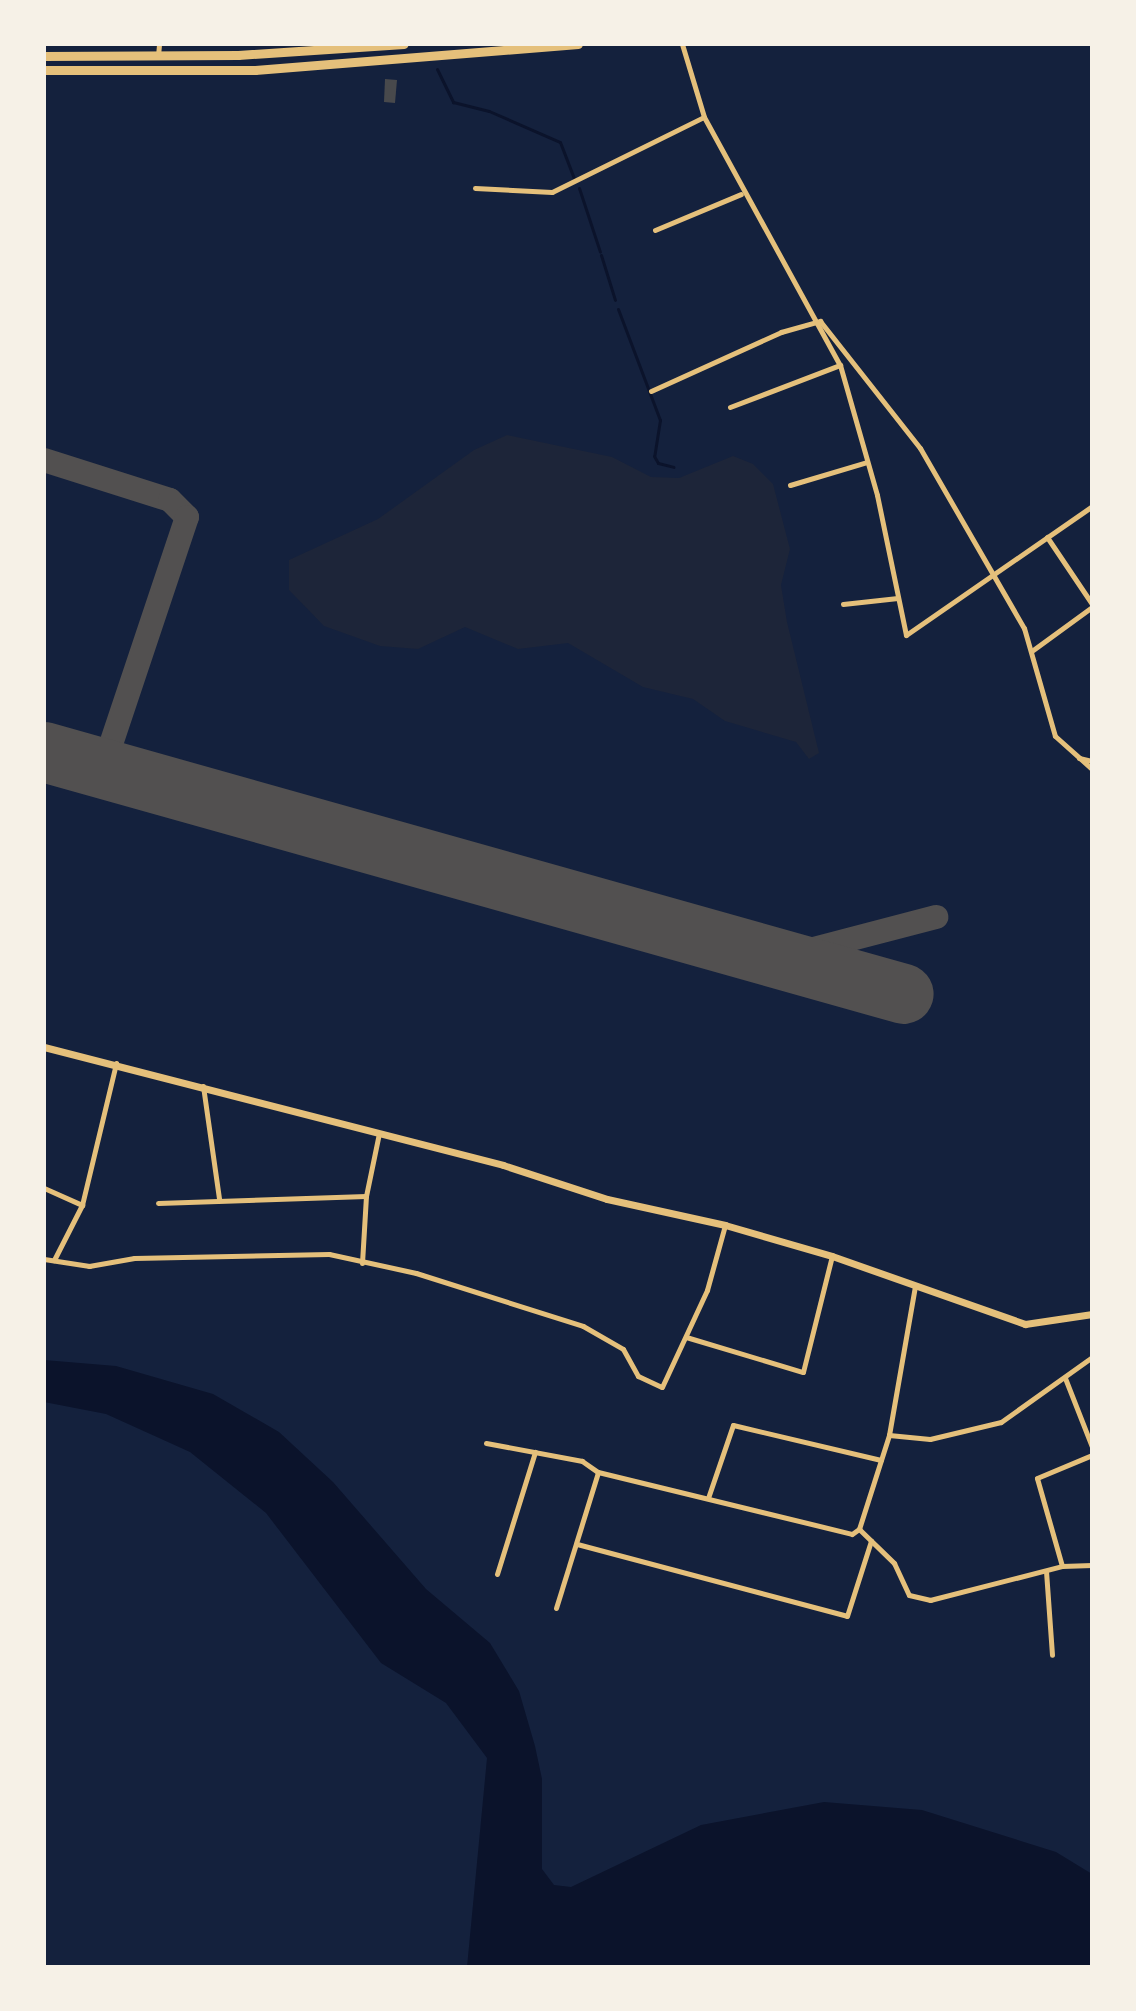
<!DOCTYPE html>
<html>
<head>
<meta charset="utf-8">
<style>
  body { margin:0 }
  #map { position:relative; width:1136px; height:2011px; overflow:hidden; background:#14213d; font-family:Jost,sans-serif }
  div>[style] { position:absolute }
  .green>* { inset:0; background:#1d2539 }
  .water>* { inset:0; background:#0b132b }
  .stream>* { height:3px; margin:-1.5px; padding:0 1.5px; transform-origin:1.5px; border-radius:1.5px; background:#0b132b }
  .taxiway>* { height:24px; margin:-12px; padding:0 12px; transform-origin:12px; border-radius:12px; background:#525050 }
  .runway>* { height:60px; margin:-30px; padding:0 30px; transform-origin:30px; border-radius:30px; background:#525050 }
  .building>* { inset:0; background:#48494c }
  .minor>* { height:5px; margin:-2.5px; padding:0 2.5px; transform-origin:2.5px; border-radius:2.5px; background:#e5c07b }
  .tertiary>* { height:7px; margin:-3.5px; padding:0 3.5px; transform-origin:3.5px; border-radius:3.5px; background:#e5c07b }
  .trunk>* { height:9px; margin:-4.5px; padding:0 4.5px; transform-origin:4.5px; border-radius:4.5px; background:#e5c07b }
  span { translate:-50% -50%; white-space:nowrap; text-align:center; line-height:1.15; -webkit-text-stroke:6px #f6f1e7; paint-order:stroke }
  .frame { position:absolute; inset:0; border:46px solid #f6f1e7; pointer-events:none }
</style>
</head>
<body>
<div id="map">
  <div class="green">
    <div style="clip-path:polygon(507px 435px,612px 457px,651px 477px,679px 478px,733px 456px,753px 464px,773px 484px,790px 549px,781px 585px,787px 622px,819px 753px,809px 759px,796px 742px,725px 721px,693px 699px,643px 687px,568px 643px,518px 649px,465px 627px,418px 649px,380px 646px,324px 626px,289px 590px,289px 560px,378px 519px,474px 450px)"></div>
  </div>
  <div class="water">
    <div style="clip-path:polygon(44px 1360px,116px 1366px,213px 1394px,279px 1432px,333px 1482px,426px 1589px,490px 1643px,519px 1691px,535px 1746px,542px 1779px,542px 1869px,554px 1885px,571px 1887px,701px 1825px,824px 1802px,922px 1810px,1056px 1852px,1092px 1874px,1092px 1967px,467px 1967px,487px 1758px,446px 1703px,381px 1663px,266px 1513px,190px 1452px,106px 1414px,44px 1402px)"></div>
  </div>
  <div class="stream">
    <div style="left:437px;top:69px;width:37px;rotate:64deg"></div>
    <div style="left:453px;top:102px;width:37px;rotate:14deg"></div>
    <div style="left:489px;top:111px;width:77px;rotate:23.6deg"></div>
    <div style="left:560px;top:142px;width:39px;rotate:69deg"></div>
    <div style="left:579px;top:188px;width:67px;rotate:71.8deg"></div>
    <div style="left:601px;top:255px;width:47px;rotate:72.7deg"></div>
    <div style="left:618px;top:309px;width:119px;rotate:69.3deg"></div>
    <div style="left:660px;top:420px;width:36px;rotate:99deg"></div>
    <div style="left:654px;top:456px;width:8px;rotate:60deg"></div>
    <div style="left:658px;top:463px;width:16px;rotate:14deg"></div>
  </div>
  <div class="taxiway">
    <div style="left:44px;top:460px;width:132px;rotate:17.6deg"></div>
    <div style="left:170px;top:500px;width:24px;rotate:45deg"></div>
    <div style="left:187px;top:517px;width:265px;rotate:108.5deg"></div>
    <div style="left:761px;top:954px;width:37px;rotate:-2deg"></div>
    <div style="left:798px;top:953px;width:143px;rotate:-14.6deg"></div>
  </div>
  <div class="runway">
    <div style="left:44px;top:752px;width:893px;rotate:15.72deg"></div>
  </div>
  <div class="building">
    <div style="clip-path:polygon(385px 79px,397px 80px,395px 103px,384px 102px)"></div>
  </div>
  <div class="minor">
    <div style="left:682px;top:44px;width:76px;rotate:73.2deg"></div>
    <div style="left:704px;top:117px;width:283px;rotate:61.3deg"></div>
    <div style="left:840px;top:365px;width:135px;rotate:74.1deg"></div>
    <div style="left:877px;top:495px;width:143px;rotate:78.3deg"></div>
    <div style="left:906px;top:635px;width:226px;rotate:-34.7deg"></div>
    <div style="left:158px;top:56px;width:12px;rotate:-85deg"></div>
    <div style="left:475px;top:188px;width:77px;rotate:3deg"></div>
    <div style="left:552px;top:192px;width:169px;rotate:-26.3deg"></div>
    <div style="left:655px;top:230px;width:93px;rotate:-22.7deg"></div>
    <div style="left:1092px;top:275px;width:4px;rotate:90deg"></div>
    <div style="left:651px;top:391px;width:143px;rotate:-24.4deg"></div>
    <div style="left:781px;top:332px;width:41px;rotate:-15.8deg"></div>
    <div style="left:820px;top:321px;width:162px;rotate:51.8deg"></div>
    <div style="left:920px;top:448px;width:208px;rotate:60deg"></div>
    <div style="left:1024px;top:628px;width:112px;rotate:74deg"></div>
    <div style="left:1055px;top:736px;width:50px;rotate:41.7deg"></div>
    <div style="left:730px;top:407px;width:118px;rotate:-20.9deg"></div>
    <div style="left:790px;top:485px;width:80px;rotate:-16.6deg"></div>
    <div style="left:1047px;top:537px;width:81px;rotate:56.1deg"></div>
    <div style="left:843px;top:604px;width:55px;rotate:-6.2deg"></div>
    <div style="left:1033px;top:650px;width:73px;rotate:-36.1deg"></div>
    <div style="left:1079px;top:758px;width:13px;rotate:13deg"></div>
    <div style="left:203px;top:1086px;width:114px;rotate:81.9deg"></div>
    <div style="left:44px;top:1188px;width:42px;rotate:24.1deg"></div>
    <div style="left:82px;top:1205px;width:62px;rotate:117deg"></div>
    <div style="left:158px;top:1203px;width:208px;rotate:-1.9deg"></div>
    <div style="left:82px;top:1205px;width:146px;rotate:-76.5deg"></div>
    <div style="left:44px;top:1259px;width:46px;rotate:8.8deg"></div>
    <div style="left:89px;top:1266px;width:46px;rotate:-10.1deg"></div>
    <div style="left:134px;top:1258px;width:195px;rotate:-1.2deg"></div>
    <div style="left:329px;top:1254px;width:89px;rotate:12.3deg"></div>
    <div style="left:416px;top:1273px;width:175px;rotate:17.6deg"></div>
    <div style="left:583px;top:1326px;width:46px;rotate:29.9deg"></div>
    <div style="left:623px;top:1349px;width:31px;rotate:61deg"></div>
    <div style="left:638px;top:1376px;width:26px;rotate:25deg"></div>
    <div style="left:662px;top:1387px;width:107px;rotate:-65.1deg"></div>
    <div style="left:707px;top:1290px;width:67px;rotate:-74.5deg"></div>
    <div style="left:362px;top:1263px;width:67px;rotate:-86.6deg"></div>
    <div style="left:366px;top:1196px;width:64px;rotate:-78.3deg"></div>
    <div style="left:686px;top:1337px;width:122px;rotate:16.7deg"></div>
    <div style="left:803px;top:1372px;width:120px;rotate:-76deg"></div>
    <div style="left:1065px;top:1378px;width:74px;rotate:68.6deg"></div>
    <div style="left:889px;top:1435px;width:41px;rotate:5.6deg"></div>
    <div style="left:930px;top:1439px;width:73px;rotate:-13.5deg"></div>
    <div style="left:1001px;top:1422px;width:112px;rotate:-35.5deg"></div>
    <div style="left:486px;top:1443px;width:98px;rotate:10.6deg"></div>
    <div style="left:582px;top:1461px;width:19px;rotate:35deg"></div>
    <div style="left:598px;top:1472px;width:261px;rotate:13.7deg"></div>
    <div style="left:852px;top:1534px;width:9px;rotate:-36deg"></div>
    <div style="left:859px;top:1529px;width:99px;rotate:-72.3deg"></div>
    <div style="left:889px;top:1435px;width:151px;rotate:-80.1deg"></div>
    <div style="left:708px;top:1498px;width:77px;rotate:-71.1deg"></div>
    <div style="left:733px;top:1425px;width:152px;rotate:13.3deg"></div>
    <div style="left:859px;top:1529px;width:49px;rotate:44.2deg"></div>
    <div style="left:894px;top:1563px;width:35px;rotate:65deg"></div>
    <div style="left:909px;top:1595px;width:22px;rotate:13deg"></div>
    <div style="left:930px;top:1600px;width:136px;rotate:-14.4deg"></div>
    <div style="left:1062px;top:1566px;width:30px;rotate:-2deg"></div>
    <div style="left:577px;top:1544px;width:279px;rotate:14.9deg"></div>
    <div style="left:847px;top:1616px;width:79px;rotate:-72.3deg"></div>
    <div style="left:1062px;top:1566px;width:91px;rotate:-105.9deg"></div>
    <div style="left:1037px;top:1478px;width:60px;rotate:-22.7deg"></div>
    <div style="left:1046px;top:1571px;width:84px;rotate:85.9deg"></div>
    <div style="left:497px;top:1574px;width:128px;rotate:-72.7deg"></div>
    <div style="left:556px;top:1608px;width:142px;rotate:-72.8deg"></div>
  </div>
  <div class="tertiary">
    <div style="left:44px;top:1047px;width:474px;rotate:14.4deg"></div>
    <div style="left:503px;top:1165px;width:109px;rotate:18.1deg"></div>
    <div style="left:607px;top:1199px;width:121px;rotate:12.4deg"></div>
    <div style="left:725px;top:1225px;width:111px;rotate:16.2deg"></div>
    <div style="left:832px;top:1256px;width:205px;rotate:19.4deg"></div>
    <div style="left:1025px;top:1324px;width:68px;rotate:-8.5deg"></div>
  </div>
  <div class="trunk">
    <div style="left:44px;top:56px;width:194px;rotate:-0.3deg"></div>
    <div style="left:238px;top:55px;width:166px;rotate:-3.8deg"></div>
    <div style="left:44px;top:70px;width:211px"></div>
    <div style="left:255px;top:70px;width:324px;rotate:-4.6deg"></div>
  </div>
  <div class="frame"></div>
</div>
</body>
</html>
